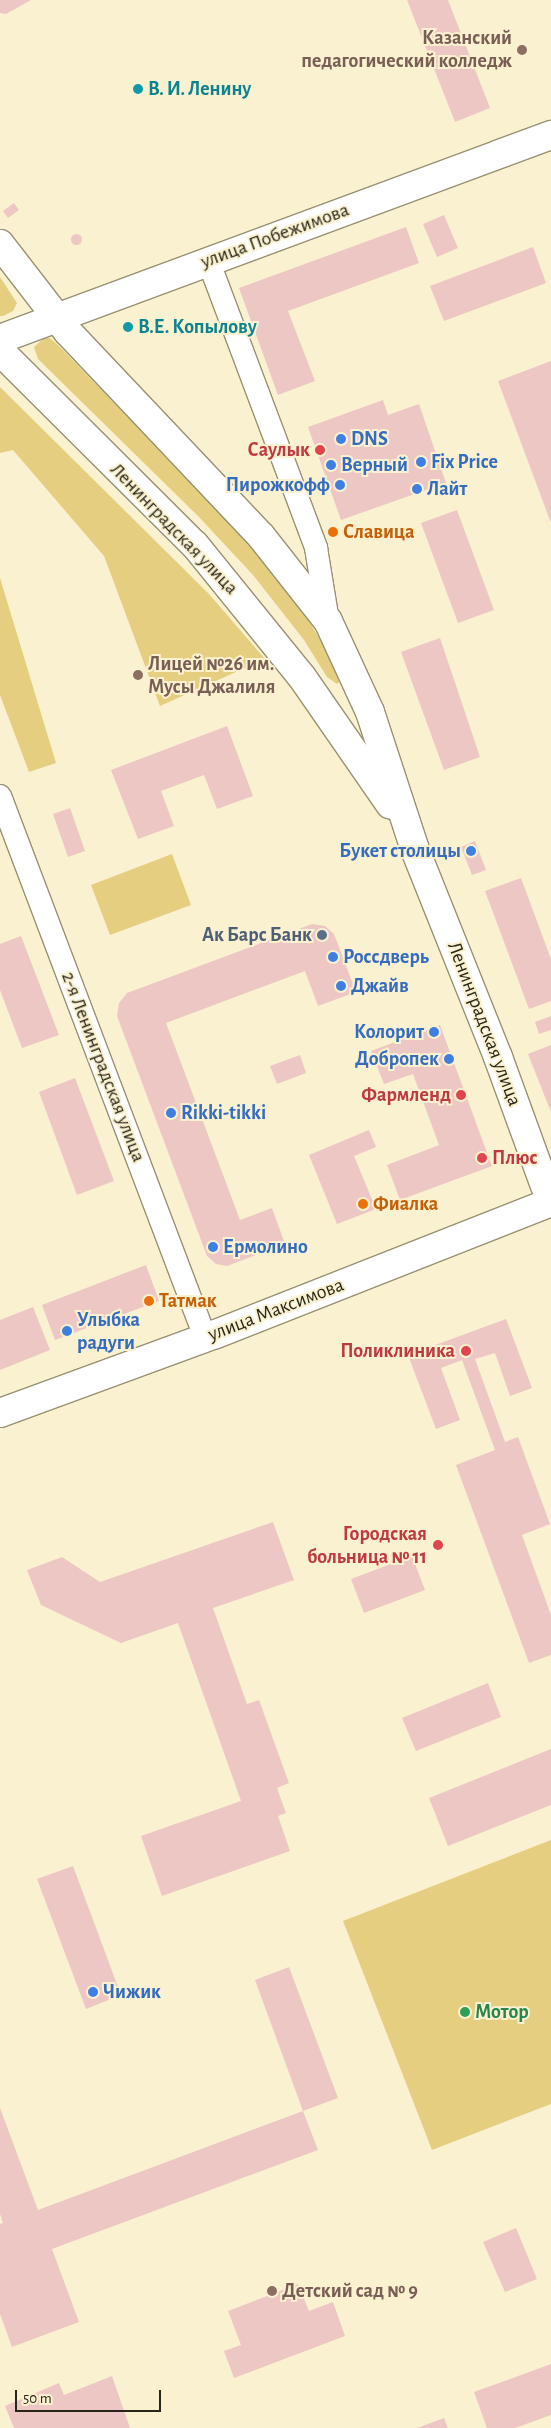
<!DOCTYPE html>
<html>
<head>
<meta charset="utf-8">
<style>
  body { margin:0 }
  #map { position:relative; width:551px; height:2428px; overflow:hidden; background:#faf1d0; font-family:"Alegreya Sans",sans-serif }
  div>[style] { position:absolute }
  .green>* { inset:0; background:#e5ce80 }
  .building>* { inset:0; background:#edc7c4 }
  .round { border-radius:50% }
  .roads { filter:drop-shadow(1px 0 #999173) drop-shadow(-1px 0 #999173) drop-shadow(0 1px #999173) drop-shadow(0 -1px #999173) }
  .street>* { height:22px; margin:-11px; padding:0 11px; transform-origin:11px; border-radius:11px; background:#fff }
  .secondary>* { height:28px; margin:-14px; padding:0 14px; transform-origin:14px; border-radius:14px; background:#fff }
  .primary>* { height:28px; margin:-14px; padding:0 14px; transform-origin:14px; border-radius:14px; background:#fff }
  .dots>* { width:14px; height:14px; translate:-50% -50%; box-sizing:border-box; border:2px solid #faf1d0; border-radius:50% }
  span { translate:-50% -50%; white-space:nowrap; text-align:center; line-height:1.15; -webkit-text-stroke:4px #faf1d0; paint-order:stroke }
  .education-label { font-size:20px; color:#785e54; font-weight:700 }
  .right { translate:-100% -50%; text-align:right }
  .left { translate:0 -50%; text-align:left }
  .culture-label { font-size:20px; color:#0d838f; font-weight:700 }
  .street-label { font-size:20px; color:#282519 }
  .shop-label { font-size:20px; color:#366cbe; font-weight:700 }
  .health-label { font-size:20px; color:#be3a42; font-weight:700 }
  .food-label { font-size:20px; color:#c56008; font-weight:700 }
  .service-label { font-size:20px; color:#4e5e75; font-weight:700 }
  .leisure-label { font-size:20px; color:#27864d; font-weight:700 }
  .scale { position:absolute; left:15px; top:2390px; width:146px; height:22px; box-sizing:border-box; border:2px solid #282519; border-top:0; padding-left:6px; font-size:15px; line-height:18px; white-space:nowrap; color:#282519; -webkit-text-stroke:4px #faf1d0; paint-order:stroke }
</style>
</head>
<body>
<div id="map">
  <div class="green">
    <div style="clip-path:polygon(0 277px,17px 303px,13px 311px,3px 316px,0 316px)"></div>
    <div style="clip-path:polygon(44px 338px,50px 338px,59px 346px,236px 529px,307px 618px,338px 669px,340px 681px,337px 684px,327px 677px,304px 640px,253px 575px,199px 517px,38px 359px,34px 347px)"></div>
    <div style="clip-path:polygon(0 387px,209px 594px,265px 659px,160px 706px,104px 556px,13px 450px,0 453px)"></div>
    <div style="clip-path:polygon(0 578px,56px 763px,29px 772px,0 695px)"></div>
    <div style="clip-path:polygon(172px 854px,191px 905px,110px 935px,91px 885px)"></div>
    <div style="clip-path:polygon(551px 1840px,551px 2104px,432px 2150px,343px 1921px)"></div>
  </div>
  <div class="building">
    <div style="clip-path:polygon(0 0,31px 0,6px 14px,0 13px)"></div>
    <div style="clip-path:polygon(407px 0,448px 0,490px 108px,455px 122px)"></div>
    <div style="clip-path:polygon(14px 203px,19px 210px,8px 218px,3px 211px)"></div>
    <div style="clip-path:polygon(444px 215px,458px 248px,437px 257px,423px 224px)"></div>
    <div style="clip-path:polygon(406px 227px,419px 263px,288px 311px,315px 381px,278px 395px,239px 288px)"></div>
    <div class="round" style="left:70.5px;top:233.5px;width:11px;height:11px"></div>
    <div style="clip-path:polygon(533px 247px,546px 283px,444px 321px,430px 286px)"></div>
    <div style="clip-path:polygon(551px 361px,551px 523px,498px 381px)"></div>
    <div style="clip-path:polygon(383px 400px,388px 415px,419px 404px,446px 483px,341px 520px,308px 427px)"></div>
    <div style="clip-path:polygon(457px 510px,494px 610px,458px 623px,421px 523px)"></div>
    <div style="clip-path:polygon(440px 638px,480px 757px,444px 770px,401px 652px)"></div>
    <div style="clip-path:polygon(227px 726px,253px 796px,217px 809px,204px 775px,161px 791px,174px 826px,138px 839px,111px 770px)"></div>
    <div style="clip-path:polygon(70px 808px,85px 851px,68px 857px,53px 814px)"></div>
    <div style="clip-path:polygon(475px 841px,486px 870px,472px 875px,461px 847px)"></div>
    <div style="clip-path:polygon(521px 878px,551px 959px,551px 1001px,529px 1009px,485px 891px)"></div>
    <div style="clip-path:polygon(312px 924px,325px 926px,334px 934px,356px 992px,318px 1006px,305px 971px,166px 1023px,240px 1220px,272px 1208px,285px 1244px,227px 1266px,216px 1264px,207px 1256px,117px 1016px,119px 1003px,127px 993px)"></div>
    <div style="clip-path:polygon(21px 936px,59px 1035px,22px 1048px,0 990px,0 944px)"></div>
    <div style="clip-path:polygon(551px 1016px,551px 1030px,539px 1034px,535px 1022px)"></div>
    <div style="clip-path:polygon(440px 1025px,492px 1166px,400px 1200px,387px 1165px,439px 1145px,413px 1074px,384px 1084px,371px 1051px)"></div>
    <div style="clip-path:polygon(551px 1045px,551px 1112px,528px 1054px)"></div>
    <div style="clip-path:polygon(300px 1055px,306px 1073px,277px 1084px,270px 1066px)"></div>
    <div style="clip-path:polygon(75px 1078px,114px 1181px,77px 1195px,39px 1092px)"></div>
    <div style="clip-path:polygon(369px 1130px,376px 1147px,354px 1156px,376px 1209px,337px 1224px,309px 1155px)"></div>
    <div style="clip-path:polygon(146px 1265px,159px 1301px,55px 1340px,42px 1305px)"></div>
    <div style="clip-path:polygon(33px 1307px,50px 1350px,0 1370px,0 1320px)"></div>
    <div style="clip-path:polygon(506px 1319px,532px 1388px,510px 1396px,495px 1353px,475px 1359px,505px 1442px,518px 1437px,550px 1524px,522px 1535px,551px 1615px,551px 1655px,529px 1663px,456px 1465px,495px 1450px,462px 1360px,441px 1368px,460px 1420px,436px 1429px,408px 1355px)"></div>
    <div style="clip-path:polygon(273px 1522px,294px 1580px,213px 1608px,247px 1704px,259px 1700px,289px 1783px,277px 1788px,286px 1813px,278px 1816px,290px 1851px,162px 1896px,141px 1836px,241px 1801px,178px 1623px,121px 1643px,41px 1605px,27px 1570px,62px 1557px,100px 1582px)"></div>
    <div style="clip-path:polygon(412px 1556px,425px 1590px,364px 1613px,351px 1579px)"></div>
    <div style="clip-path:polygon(488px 1683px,501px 1717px,416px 1751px,402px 1718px)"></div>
    <div style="clip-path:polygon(551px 1749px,551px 1805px,448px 1846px,429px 1798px)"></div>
    <div style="clip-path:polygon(73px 1866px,121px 1995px,86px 2009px,37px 1879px)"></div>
    <div style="clip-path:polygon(289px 1967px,338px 2098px,303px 2111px,318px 2150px,52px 2249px,79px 2322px,12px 2347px,0 2314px,0 2224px,3px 2223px,0 2214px,0 2108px,38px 2210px,303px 2111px,255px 1980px)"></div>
    <div style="clip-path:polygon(516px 2228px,537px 2279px,505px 2292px,483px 2242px)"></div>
    <div style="clip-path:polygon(298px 2284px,309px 2311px,333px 2302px,345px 2336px,234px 2378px,224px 2351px,241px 2345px,228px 2311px)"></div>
    <div style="clip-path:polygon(551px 2364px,551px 2415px,515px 2428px,487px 2428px,474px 2392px)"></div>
    <div style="clip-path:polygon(112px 2376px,130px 2428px,14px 2428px,5px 2406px,59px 2383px,64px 2395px)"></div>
    <div style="clip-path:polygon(444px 2418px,448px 2428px,417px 2428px)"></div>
  </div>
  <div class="roads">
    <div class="street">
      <div style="left:208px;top:260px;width:308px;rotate:69.4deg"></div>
      <div style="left:316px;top:548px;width:74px;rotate:80.7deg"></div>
      <div style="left:0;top:796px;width:579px;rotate:69.25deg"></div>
    </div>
    <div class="secondary">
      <div style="left:0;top:339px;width:588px;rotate:-20.32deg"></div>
      <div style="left:0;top:1413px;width:230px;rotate:-20.1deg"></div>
      <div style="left:216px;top:1334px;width:360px;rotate:-21.5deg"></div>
    </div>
    <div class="primary">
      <div style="left:0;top:244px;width:111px;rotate:52.3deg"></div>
      <div style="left:68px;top:332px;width:281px;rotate:46.6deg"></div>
      <div style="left:261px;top:536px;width:108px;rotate:51.8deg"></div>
      <div style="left:328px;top:621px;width:100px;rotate:65.2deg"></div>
      <div style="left:370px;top:712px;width:142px;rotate:71.9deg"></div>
      <div style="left:414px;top:847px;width:226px;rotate:68.2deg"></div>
      <div style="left:498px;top:1057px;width:155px;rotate:70deg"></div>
      <div style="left:0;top:351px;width:275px;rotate:44.9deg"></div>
      <div style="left:195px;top:545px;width:170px;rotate:51deg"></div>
      <div style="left:302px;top:677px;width:155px;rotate:55.3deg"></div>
    </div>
  </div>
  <div class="dots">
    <div style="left:522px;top:50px;background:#8d6e63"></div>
    <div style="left:138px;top:89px;background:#0f9aa8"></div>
    <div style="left:128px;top:327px;background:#0f9aa8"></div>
    <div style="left:341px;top:439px;background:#3f7fe0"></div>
    <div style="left:320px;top:450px;background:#e0444e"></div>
    <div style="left:421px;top:462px;background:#3f7fe0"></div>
    <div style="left:331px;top:465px;background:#3f7fe0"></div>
    <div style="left:340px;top:485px;background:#3f7fe0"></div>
    <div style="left:417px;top:489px;background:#3f7fe0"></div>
    <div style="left:333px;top:532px;background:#e8710a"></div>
    <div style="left:138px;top:675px;background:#8d6e63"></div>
    <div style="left:471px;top:851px;background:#3f7fe0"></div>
    <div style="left:322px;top:935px;background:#5c6f8a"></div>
    <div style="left:333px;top:957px;background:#3f7fe0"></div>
    <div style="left:341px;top:986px;background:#3f7fe0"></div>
    <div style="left:434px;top:1032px;background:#3f7fe0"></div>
    <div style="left:449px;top:1059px;background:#3f7fe0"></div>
    <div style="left:461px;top:1095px;background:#e0444e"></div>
    <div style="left:171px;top:1113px;background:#3f7fe0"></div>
    <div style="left:482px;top:1158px;background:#e0444e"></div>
    <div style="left:363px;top:1204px;background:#e8710a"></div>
    <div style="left:213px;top:1247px;background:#3f7fe0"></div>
    <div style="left:149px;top:1301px;background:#e8710a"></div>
    <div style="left:67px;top:1331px;background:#3f7fe0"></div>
    <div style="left:466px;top:1351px;background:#e0444e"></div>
    <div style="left:438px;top:1545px;background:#e0444e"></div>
    <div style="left:93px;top:1992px;background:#3f7fe0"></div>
    <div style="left:465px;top:2012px;background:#2e9e5b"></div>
    <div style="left:272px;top:2291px;background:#8d6e63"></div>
  </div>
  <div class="education-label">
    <span class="right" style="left:512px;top:50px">Казанский<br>педагогический колледж</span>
    <span class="left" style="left:148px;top:676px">Лицей №26 им.<br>Мусы Джалиля</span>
    <span class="left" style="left:282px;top:2291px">Детский сад № 9</span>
  </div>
  <div class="culture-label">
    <span class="left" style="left:148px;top:89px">В. И. Ленину</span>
    <span class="left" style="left:138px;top:327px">В.Е. Копылову</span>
  </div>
  <div class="street-label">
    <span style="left:275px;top:236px;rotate:-20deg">улица Побежимова</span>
    <span style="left:174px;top:529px;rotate:46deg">Ленинградская улица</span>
    <span style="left:484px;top:1024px;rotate:69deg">Ленинградская улица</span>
    <span style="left:103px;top:1067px;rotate:69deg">2-я Ленинградская улица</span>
    <span style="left:276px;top:1310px;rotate:-21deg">улица Максимова</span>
  </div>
  <div class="shop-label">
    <span class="left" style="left:351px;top:439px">DNS</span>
    <span class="left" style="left:431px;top:462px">Fix Price</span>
    <span class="left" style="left:341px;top:465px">Верный</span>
    <span class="right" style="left:330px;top:485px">Пирожкофф</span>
    <span class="left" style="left:427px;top:489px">Лайт</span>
    <span class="right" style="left:461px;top:851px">Букет столицы</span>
    <span class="left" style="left:343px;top:957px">Россдверь</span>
    <span class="left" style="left:351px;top:986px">Джайв</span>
    <span class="right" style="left:424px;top:1032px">Колорит</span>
    <span class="right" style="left:439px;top:1059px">Добропек</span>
    <span class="left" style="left:181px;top:1113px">Rikki-tikki</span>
    <span class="left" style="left:223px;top:1247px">Ермолино</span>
    <span class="left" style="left:77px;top:1332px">Улыбка<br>радуги</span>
    <span class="left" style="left:103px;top:1992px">Чижик</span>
  </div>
  <div class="health-label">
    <span class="right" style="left:310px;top:450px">Саулык</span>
    <span class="right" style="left:451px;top:1095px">Фармленд</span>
    <span class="left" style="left:492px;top:1158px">Плюс</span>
    <span class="right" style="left:455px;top:1351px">Поликлиника</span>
    <span class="right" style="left:427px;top:1546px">Городская<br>больница № 11</span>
  </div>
  <div class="food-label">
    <span class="left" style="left:343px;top:532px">Славица</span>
    <span class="left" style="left:373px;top:1204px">Фиалка</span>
    <span class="left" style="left:159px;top:1301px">Татмак</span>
  </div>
  <div class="service-label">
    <span class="right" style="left:312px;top:935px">Ак Барс Банк</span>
  </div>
  <div class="leisure-label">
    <span class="left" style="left:475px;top:2012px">Мотор</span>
  </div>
  <div class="scale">50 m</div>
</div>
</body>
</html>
